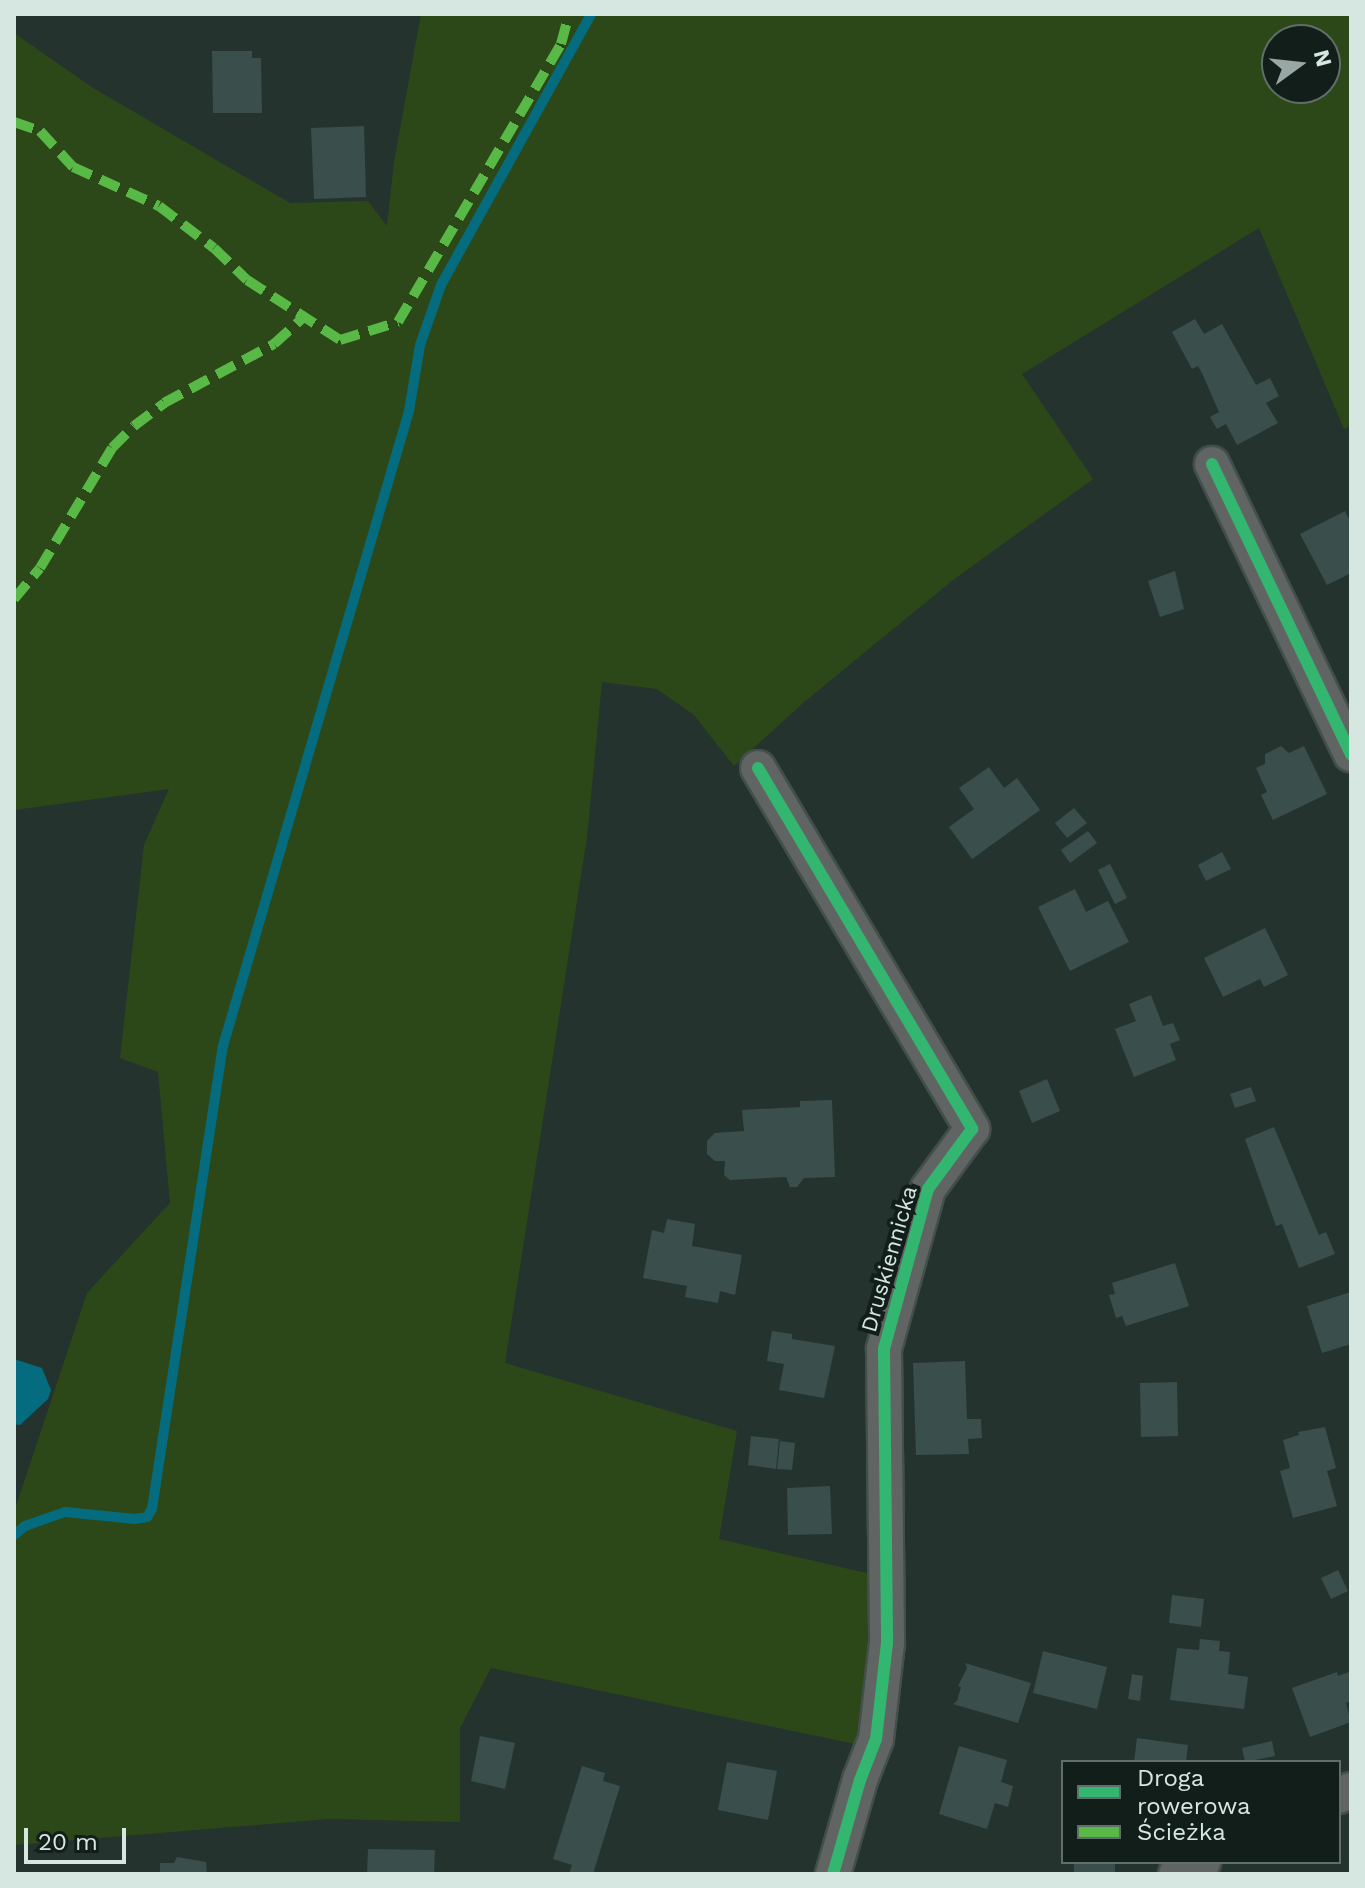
<!DOCTYPE html>
<html>
<head>
<meta charset="utf-8">
<style>
  body { margin:0 }
  #map { position:relative; width:1365px; height:1888px; overflow:hidden; background:#25332f; font-family:"Work Sans",sans-serif }
  div>[style] { position:absolute }
  .green>* { inset:0; background:#2d4818 }
  .water>* { inset:0; background:#046c7e }
  .stream>* { height:10px; margin:-5px; padding:0 5px; transform-origin:5px; border-radius:5px; background:#046c7e }
  .building>* { inset:0; background:#3a4e4c }
  .roads { filter:drop-shadow(2px 0 #424f4b) drop-shadow(-2px 0 #424f4b) drop-shadow(0 2px #424f4b) drop-shadow(0 -2px #424f4b) }
  .minor>* { height:34px; margin:-17px; padding:0 17px; transform-origin:17px; border-radius:17px; background:#606462 }
  .quiet>* { height:10px; margin-top:-5px; transform-origin:0; background:repeating-linear-gradient(90deg,#58b947 0 20px,transparent 0 30px) }
  .cycleway>* { height:12px; margin:-6px; padding:0 6px; transform-origin:6px; border-radius:6px; background:#33b770 }
  span { translate:-50% -50%; white-space:nowrap; text-align:center; line-height:1.15; -webkit-text-stroke:8px #121e1a; paint-order:stroke }
  .street-label { font-size:22px; color:#d6e6e1 }
  .frame { position:absolute; inset:0; border:16px solid #d6e6e1; pointer-events:none }
  .legend { position:absolute; left:1061px; top:1760px; width:280px; height:104px; box-sizing:border-box; background:#121e1a; border:2px solid #606e6a; margin:0; padding:10px 14px; list-style:none; font-size:24px; color:#d6e6e1 }
  .legend li { display:flex; align-items:center; gap:16px; height:40px }
  .legend b { width:40px; border:2px solid #606e6a }
  .north { position:absolute; left:1261px; top:24px; width:80px; height:80px; box-sizing:border-box; background:#121e1a; border:2px solid #606e6a; border-radius:50%; rotate:75deg; font-size:22px; font-weight:700; line-height:32px; text-align:center; color:#d6e6e1 }
  .north::after { content:''; display:block; margin:auto; width:28px; height:36px; background:#98a7a3; clip-path:polygon(50% 0,100% 100%,50% 72%,0 100%) }
  .scale { position:absolute; left:24px; top:1828px; width:102px; height:36px; box-sizing:border-box; border:4px solid #d6e6e1; border-top:0; padding-left:10px; font-size:24px; line-height:28px; white-space:nowrap; color:#d6e6e1; -webkit-text-stroke:6px #121e1a; paint-order:stroke }
</style>
</head>
<body>
<div id="map">
  <div class="green">
    <div style="clip-path:polygon(evenodd,421px 14px,1351px 14px,1351px 426px,1344px 429px,1259px 228px,1022px 374px,1093px 479px,953px 580px,804px 702px,734px 766px,694px 715px,657px 689px,602px 682px,587px 837px,505px 1363px,737px 1431px,719px 1539px,875px 1575px,860px 1745px,491px 1668px,460px 1728px,460px 1822px,328px 1819px,14px 1845px,14px 1512px,87px 1293px,170px 1203px,158px 1072px,120px 1058px,144px 845px,169px 789px,14px 810px,14px 33px,93px 88px,290px 203px,368px 201px,387px 226px,394px 162px,421px 14px,1277px 40px,1325px 40px,1325px 88px,1277px 88px,1277px 40px)"></div>
  </div>
  <div class="water">
    <div style="clip-path:polygon(14px 1359px,42px 1368px,51px 1390px,48px 1399px,20px 1425px,14px 1424px)"></div>
  </div>
  <div class="stream">
    <div style="left:14px;top:1535px;width:14px;rotate:-39deg"></div>
    <div style="left:25px;top:1526px;width:42px;rotate:-19.3deg"></div>
    <div style="left:65px;top:1512px;width:70px;rotate:5.7deg"></div>
    <div style="left:135px;top:1519px;width:12px;rotate:-9deg"></div>
    <div style="left:147px;top:1517px;width:9px;rotate:-58deg"></div>
    <div style="left:152px;top:1509px;width:468px;rotate:-81.3deg"></div>
    <div style="left:223px;top:1046px;width:662px;rotate:-73.67deg"></div>
    <div style="left:409px;top:411px;width:67px;rotate:-80.5deg"></div>
    <div style="left:420px;top:345px;width:64px;rotate:-70.7deg"></div>
    <div style="left:441px;top:285px;width:310px;rotate:-61deg"></div>
  </div>
  <div class="building">
    <div style="clip-path:polygon(212px 51px,252px 51px,252px 58px,261px 58px,262px 113px,213px 113px)"></div>
    <div style="clip-path:polygon(364px 126px,366px 197px,314px 199px,311px 128px)"></div>
    <div style="clip-path:polygon(1195px 319px,1204px 334px,1222px 324px,1256px 385px,1270px 378px,1279px 396px,1266px 403px,1278px 423px,1237px 445px,1226px 424px,1217px 429px,1210px 417px,1219px 412px,1202px 373px,1198px 366px,1192px 369px,1172px 332px)"></div>
    <div style="clip-path:polygon(1345px 511px,1351px 523px,1351px 573px,1327px 585px,1300px 534px)"></div>
    <div style="clip-path:polygon(1175px 571px,1184px 609px,1160px 617px,1148px 581px)"></div>
    <div style="clip-path:polygon(1281px 746px,1289px 753px,1304px 746px,1327px 794px,1273px 820px,1261px 795px,1267px 792px,1256px 768px,1265px 764px,1265px 754px)"></div>
    <div style="clip-path:polygon(989px 767px,1004px 788px,1017px 778px,1040px 810px,972px 859px,949px 827px,974px 809px,959px 788px)"></div>
    <div style="clip-path:polygon(1074px 808px,1087px 823px,1067px 838px,1055px 823px)"></div>
    <div style="clip-path:polygon(1088px 831px,1097px 843px,1070px 863px,1061px 850px)"></div>
    <div style="clip-path:polygon(1222px 852px,1231px 869px,1206px 881px,1198px 865px)"></div>
    <div style="clip-path:polygon(1110px 864px,1127px 898px,1115px 904px,1098px 870px)"></div>
    <div style="clip-path:polygon(1075px 889px,1086px 912px,1108px 901px,1129px 942px,1070px 971px,1038px 907px)"></div>
    <div style="clip-path:polygon(1265px 928px,1288px 975px,1264px 987px,1260px 979px,1223px 997px,1204px 958px)"></div>
    <div style="clip-path:polygon(1151px 995px,1163px 1026px,1173px 1023px,1180px 1040px,1170px 1044px,1176px 1060px,1134px 1077px,1115px 1029px,1136px 1021px,1129px 1004px)"></div>
    <div style="clip-path:polygon(1047px 1079px,1060px 1111px,1032px 1123px,1019px 1091px)"></div>
    <div style="clip-path:polygon(1251px 1087px,1256px 1101px,1235px 1108px,1230px 1094px)"></div>
    <div style="clip-path:polygon(832px 1100px,835px 1177px,804px 1178px,797px 1187px,790px 1187px,786px 1177px,730px 1180px,724px 1175px,725px 1161px,715px 1161px,707px 1154px,707px 1141px,715px 1133px,744px 1131px,742px 1110px,800px 1107px,800px 1101px)"></div>
    <div style="clip-path:polygon(1274px 1127px,1319px 1235px,1326px 1232px,1335px 1254px,1299px 1268px,1282px 1224px,1276px 1226px,1245px 1139px)"></div>
    <div style="clip-path:polygon(667px 1219px,695px 1224px,692px 1246px,742px 1255px,735px 1295px,720px 1291px,718px 1303px,685px 1297px,687px 1286px,643px 1278px,652px 1230px,664px 1233px)"></div>
    <div style="clip-path:polygon(1175px 1263px,1189px 1306px,1126px 1326px,1122px 1316px,1116px 1318px,1109px 1295px,1115px 1294px,1112px 1283px)"></div>
    <div style="clip-path:polygon(1351px 1292px,1351px 1344px,1322px 1353px,1307px 1306px)"></div>
    <div style="clip-path:polygon(772px 1331px,792px 1334px,792px 1339px,835px 1346px,824px 1398px,779px 1390px,784px 1364px,767px 1361px)"></div>
    <div style="clip-path:polygon(965px 1361px,967px 1419px,981px 1419px,982px 1438px,968px 1439px,969px 1454px,916px 1455px,913px 1363px)"></div>
    <div style="clip-path:polygon(1177px 1382px,1178px 1436px,1141px 1437px,1140px 1383px)"></div>
    <div style="clip-path:polygon(1325px 1427px,1336px 1468px,1327px 1471px,1337px 1506px,1293px 1518px,1280px 1471px,1290px 1468px,1283px 1440px,1299px 1435px,1298px 1432px)"></div>
    <div style="clip-path:polygon(751px 1436px,779px 1439px,776px 1469px,748px 1465px)"></div>
    <div style="clip-path:polygon(780px 1441px,795px 1443px,792px 1470px,777px 1469px)"></div>
    <div style="clip-path:polygon(830px 1486px,832px 1534px,788px 1535px,787px 1488px)"></div>
    <div style="clip-path:polygon(1338px 1570px,1348px 1591px,1331px 1599px,1321px 1578px)"></div>
    <div style="clip-path:polygon(1172px 1595px,1204px 1599px,1201px 1627px,1169px 1623px)"></div>
    <div style="clip-path:polygon(1200px 1639px,1220px 1641px,1219px 1651px,1230px 1652px,1228px 1674px,1248px 1677px,1244px 1709px,1170px 1700px,1177px 1648px,1199px 1650px)"></div>
    <div style="clip-path:polygon(1043px 1651px,1107px 1667px,1097px 1709px,1033px 1693px)"></div>
    <div style="clip-path:polygon(965px 1663px,1031px 1683px,1018px 1723px,953px 1704px,957px 1701px,961px 1687px,958px 1686px,967px 1668px)"></div>
    <div style="clip-path:polygon(1337px 1672px,1338px 1676px,1349px 1672px,1351px 1679px,1351px 1701px,1346px 1703px,1351px 1722px,1310px 1737px,1292px 1688px)"></div>
    <div style="clip-path:polygon(1132px 1674px,1143px 1676px,1140px 1701px,1128px 1699px)"></div>
    <div style="clip-path:polygon(480px 1736px,515px 1743px,505px 1789px,471px 1781px)"></div>
    <div style="clip-path:polygon(1137px 1738px,1188px 1745px,1186px 1762px,1134px 1762px)"></div>
    <div style="clip-path:polygon(1272px 1741px,1275px 1756px,1245px 1762px,1242px 1748px)"></div>
    <div style="clip-path:polygon(959px 1746px,1007px 1760px,1001px 1782px,1013px 1786px,1008px 1807px,995px 1803px,987px 1829px,939px 1814px)"></div>
    <div style="clip-path:polygon(727px 1762px,777px 1771px,768px 1820px,718px 1810px)"></div>
    <div style="clip-path:polygon(582px 1766px,605px 1773px,603px 1781px,620px 1786px,593px 1874px,569px 1874px,572px 1865px,553px 1859px)"></div>
    <div style="clip-path:polygon(368px 1849px,435px 1850px,434px 1874px,367px 1874px)"></div>
    <div style="clip-path:polygon(177px 1857px,206px 1862px,207px 1874px,160px 1874px,160px 1863px,174px 1863px)"></div>
    <div style="clip-path:polygon(1074px 1862px,1115px 1862px,1115px 1872px,1074px 1874px)"></div>
  </div>
  <div class="roads">
    <div class="minor">
      <div style="left:1212px;top:464px;width:322px;rotate:64.4deg"></div>
      <div style="left:758px;top:768px;width:420px;rotate:59.3deg"></div>
      <div style="left:972px;top:1129px;width:74px;rotate:126.3deg"></div>
      <div style="left:928px;top:1189px;width:166px;rotate:105.4deg"></div>
      <div style="left:884px;top:1349px;width:294px;rotate:89.4deg"></div>
      <div style="left:887px;top:1643px;width:97px;rotate:96.5deg"></div>
      <div style="left:876px;top:1739px;width:44px;rotate:111.3deg"></div>
      <div style="left:860px;top:1780px;width:98px;rotate:106deg"></div>
      <div style="left:1339px;top:1796px;width:13px;rotate:-27deg"></div>
      <div style="left:1176px;top:1874px;width:30px;rotate:-24deg"></div>
    </div>
  </div>
  <div class="quiet">
    <div style="left:14px;top:122px;width:28px;rotate:19deg"></div>
    <div style="left:40px;top:131px;width:49px;rotate:47.5deg"></div>
    <div style="left:73px;top:167px;width:94px;rotate:24.4deg"></div>
    <div style="left:159px;top:206px;width:69px;rotate:37.4deg"></div>
    <div style="left:214px;top:248px;width:46px;rotate:44.1deg"></div>
    <div style="left:247px;top:280px;width:111px;rotate:32.8deg"></div>
    <div style="left:340px;top:340px;width:61px;rotate:-17.2deg"></div>
    <div style="left:398px;top:322px;width:322px;rotate:-59.6deg"></div>
    <div style="left:561px;top:44px;width:31px;rotate:-75deg"></div>
    <div style="left:14px;top:599px;width:40px;rotate:-50deg"></div>
    <div style="left:40px;top:568px;width:140px;rotate:-59deg"></div>
    <div style="left:112px;top:448px;width:31px;rotate:-45deg"></div>
    <div style="left:134px;top:426px;width:38px;rotate:-37deg"></div>
    <div style="left:164px;top:403px;width:125px;rotate:-28.2deg"></div>
    <div style="left:274px;top:344px;width:43px;rotate:-42.2deg"></div>
  </div>
  <div class="cycleway">
    <div style="left:1212px;top:464px;width:322px;rotate:64.4deg"></div>
    <div style="left:758px;top:768px;width:420px;rotate:59.3deg"></div>
    <div style="left:972px;top:1129px;width:74px;rotate:126.3deg"></div>
    <div style="left:928px;top:1189px;width:166px;rotate:105.4deg"></div>
    <div style="left:884px;top:1349px;width:294px;rotate:89.4deg"></div>
    <div style="left:887px;top:1643px;width:97px;rotate:96.5deg"></div>
    <div style="left:876px;top:1739px;width:44px;rotate:111.3deg"></div>
    <div style="left:860px;top:1780px;width:98px;rotate:106deg"></div>
  </div>
  <div class="street-label">
    <span style="left:889px;top:1259px;rotate:-74deg">Druskiennicka</span>
  </div>
  <div class="frame"></div>
  <ul class="legend">
  <li><b style="height:10px;background:#33b770"></b>Droga rowerowa</li>
  <li><b style="height:10px;background:#58b947"></b>Ścieżka</li>
  </ul>
  <div class="north">N</div>
  <div class="scale">20 m</div>
</div>
</body>
</html>
